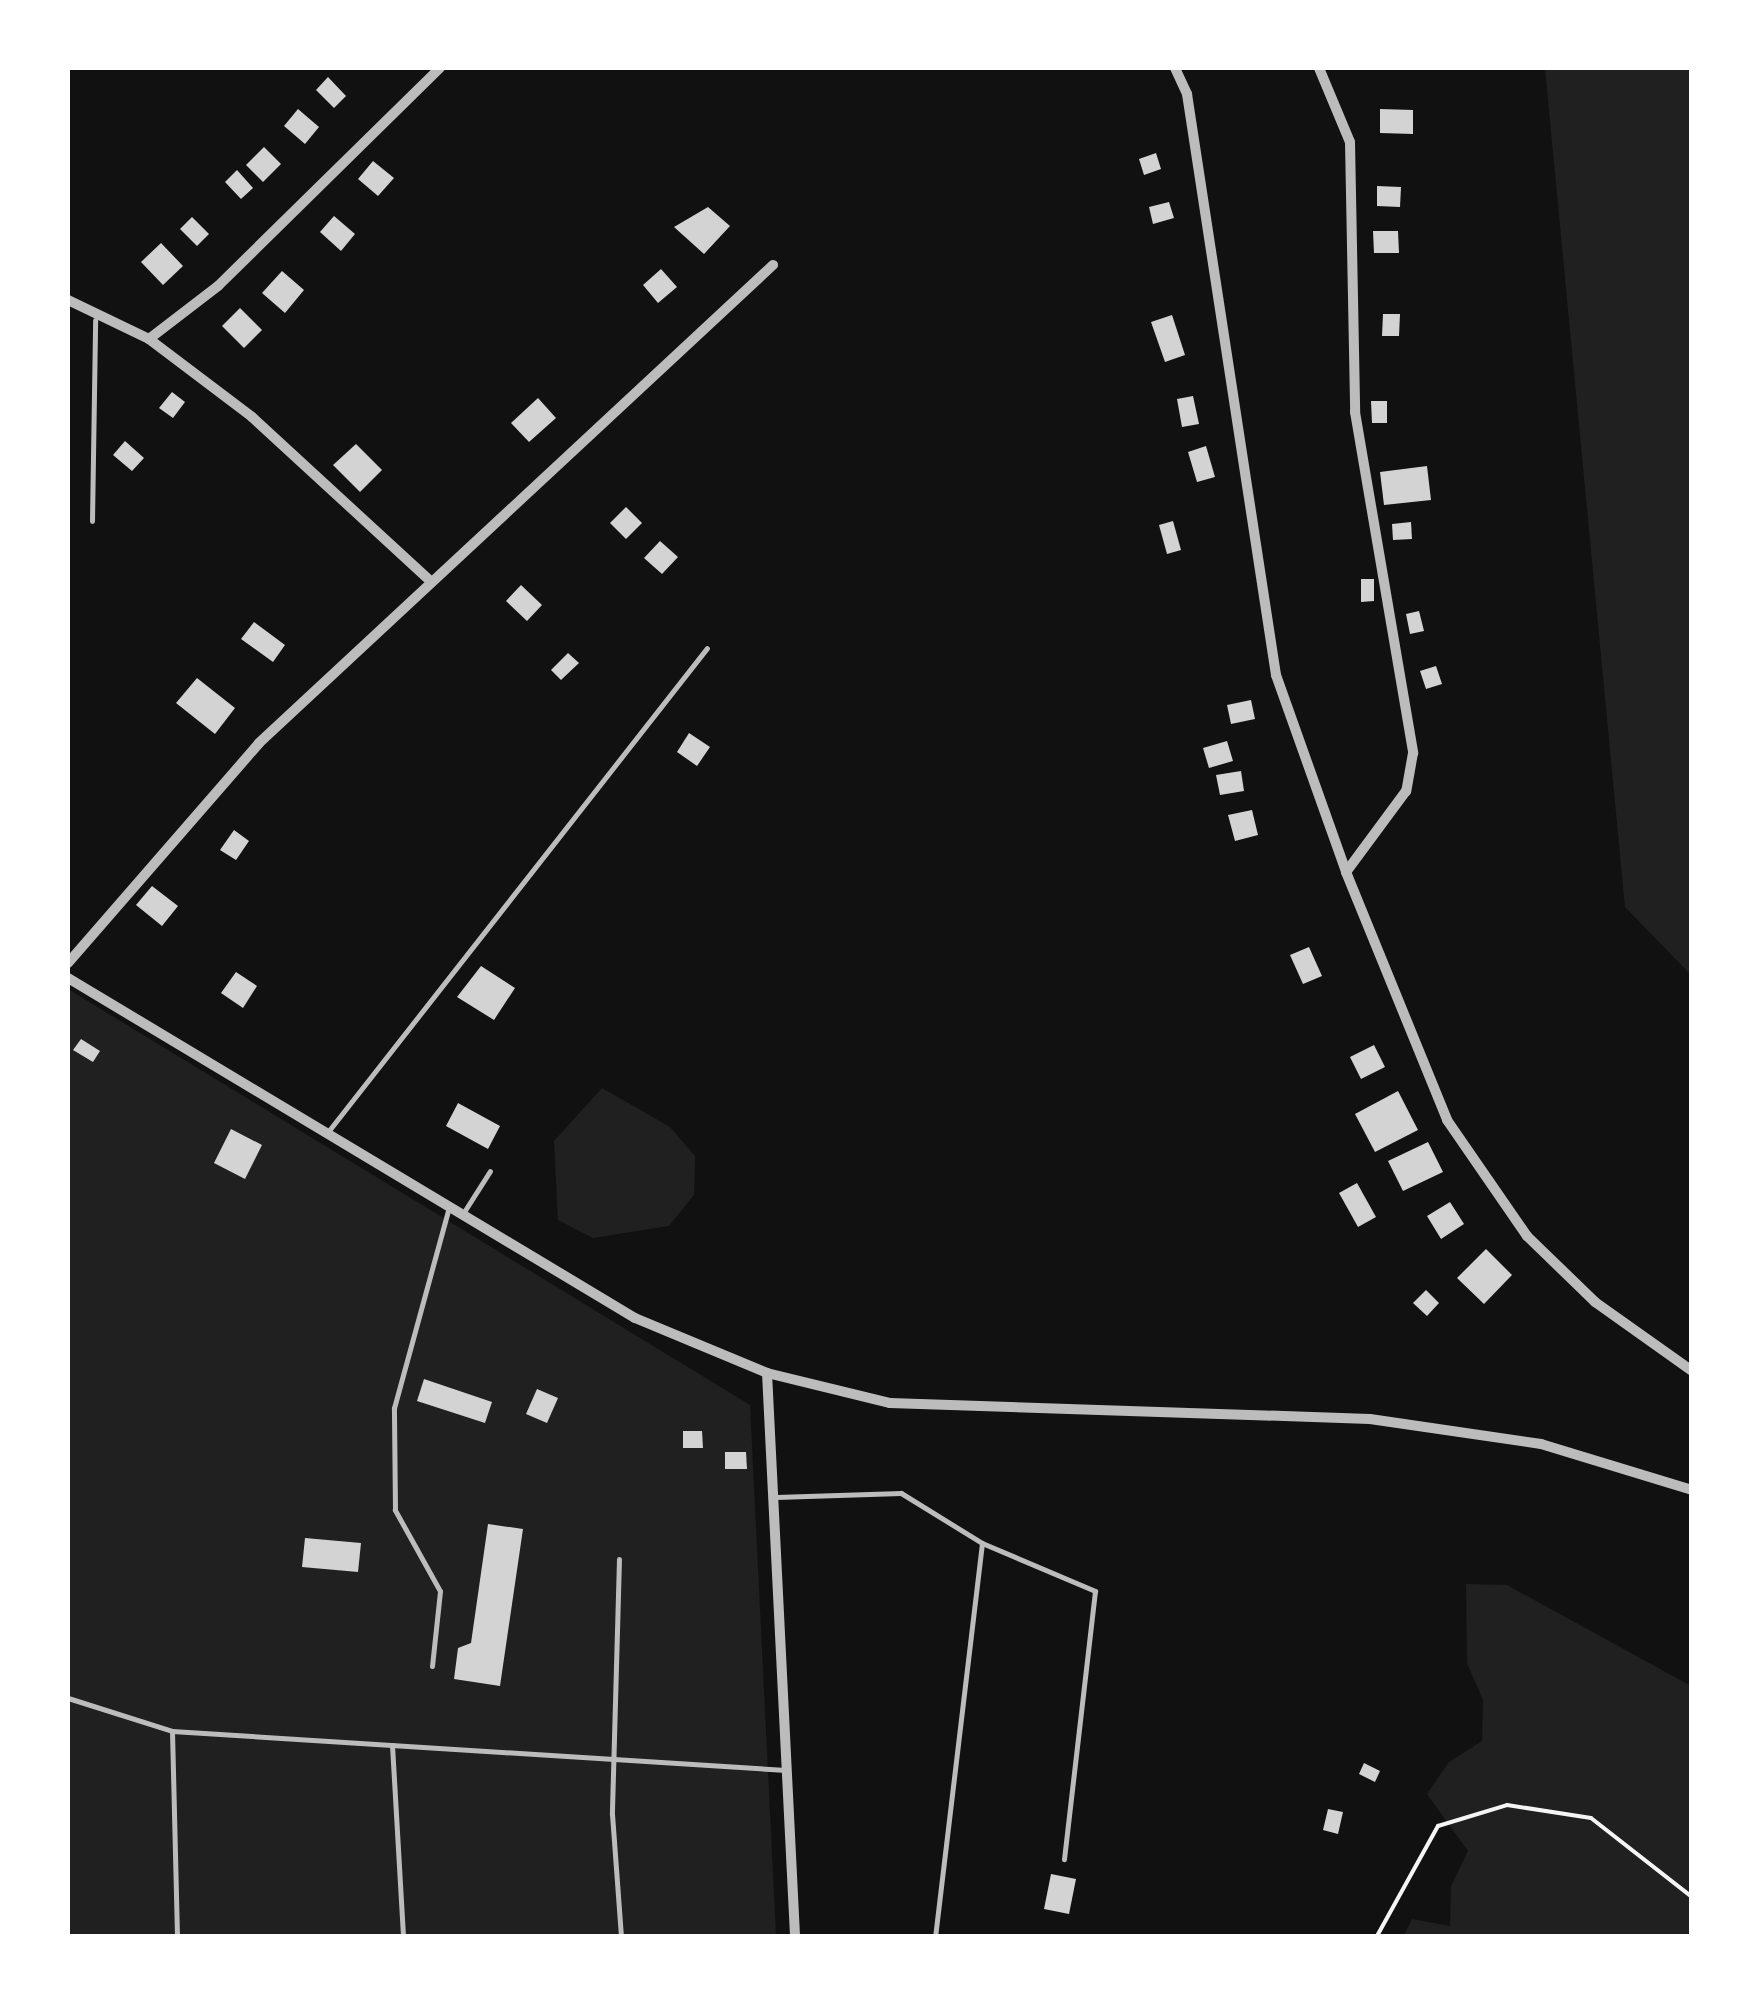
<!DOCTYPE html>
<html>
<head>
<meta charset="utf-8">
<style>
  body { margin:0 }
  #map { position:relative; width:1759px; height:2004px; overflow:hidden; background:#111; font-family:"Roboto Condensed",sans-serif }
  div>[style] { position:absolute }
  .green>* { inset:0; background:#202020 }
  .building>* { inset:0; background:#d3d3d3 }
  .path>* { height:4px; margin:-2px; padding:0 2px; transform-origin:2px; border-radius:2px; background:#f5f5f5 }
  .service>* { height:5px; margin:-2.5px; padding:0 2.5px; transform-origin:2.5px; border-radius:2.5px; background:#bcbcbc }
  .minor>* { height:10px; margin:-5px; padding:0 5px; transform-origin:5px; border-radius:5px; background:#bcbcbc }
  span { translate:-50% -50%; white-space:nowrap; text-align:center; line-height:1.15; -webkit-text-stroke:10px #fff; paint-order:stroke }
  .frame { position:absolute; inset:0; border:70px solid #fff; pointer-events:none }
</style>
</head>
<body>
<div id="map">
  <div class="green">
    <div style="clip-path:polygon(1545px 68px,1691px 68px,1691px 975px,1625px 907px)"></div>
    <div style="clip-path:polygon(68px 989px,750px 1405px,776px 1936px,68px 1936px)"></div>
    <div style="clip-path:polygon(602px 1088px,670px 1127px,695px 1156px,694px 1195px,669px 1226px,593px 1238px,558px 1220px,554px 1141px)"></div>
    <div style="clip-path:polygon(1466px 1584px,1507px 1585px,1691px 1686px,1691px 1936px,1404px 1936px,1412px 1919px,1450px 1926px,1451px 1886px,1468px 1851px,1427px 1794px,1449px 1762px,1482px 1741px,1483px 1700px,1467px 1663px)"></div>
  </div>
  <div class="building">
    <div style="clip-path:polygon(328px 77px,346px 96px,334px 108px,316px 90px)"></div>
    <div style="clip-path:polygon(298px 109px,319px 127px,305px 144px,284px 126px)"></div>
    <div style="clip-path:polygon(1380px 109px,1413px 110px,1413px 134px,1380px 133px)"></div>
    <div style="clip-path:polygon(264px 147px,281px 164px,263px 182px,246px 165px)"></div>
    <div style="clip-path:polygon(1156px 153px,1161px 169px,1144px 175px,1139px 159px)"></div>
    <div style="clip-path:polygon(373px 161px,394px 178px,378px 196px,358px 179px)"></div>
    <div style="clip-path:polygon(237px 170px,253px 188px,241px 199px,225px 182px)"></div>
    <div style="clip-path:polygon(1377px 186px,1401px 187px,1400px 207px,1377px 206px)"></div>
    <div style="clip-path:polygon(1169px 202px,1174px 218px,1153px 224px,1149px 207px)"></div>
    <div style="clip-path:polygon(708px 207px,730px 226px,704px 254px,674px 227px)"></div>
    <div style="clip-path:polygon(334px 216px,355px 234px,341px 251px,320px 232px)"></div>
    <div style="clip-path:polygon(192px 217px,209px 234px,197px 246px,180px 229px)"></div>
    <div style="clip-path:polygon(1373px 231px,1398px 231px,1399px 253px,1374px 253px)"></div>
    <div style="clip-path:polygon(161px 243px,183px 266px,163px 285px,141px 262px)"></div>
    <div style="clip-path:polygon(661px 269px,677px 287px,658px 303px,643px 285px)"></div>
    <div style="clip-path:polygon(282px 271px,304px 290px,285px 313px,262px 293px)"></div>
    <div style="clip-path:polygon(240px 308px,262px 330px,244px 348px,222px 326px)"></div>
    <div style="clip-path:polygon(1383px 314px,1400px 314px,1399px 336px,1382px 336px)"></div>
    <div style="clip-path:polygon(1172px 315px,1185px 355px,1165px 362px,1151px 322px)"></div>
    <div style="clip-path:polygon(172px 392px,185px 402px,173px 418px,159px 408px)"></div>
    <div style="clip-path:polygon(1193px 396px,1199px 424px,1182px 427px,1177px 399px)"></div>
    <div style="clip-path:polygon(538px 398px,556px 418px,529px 442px,511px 423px)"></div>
    <div style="clip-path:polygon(1371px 401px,1387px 401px,1387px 423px,1372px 423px)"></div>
    <div style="clip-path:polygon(125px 441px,144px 458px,132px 471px,113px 455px)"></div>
    <div style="clip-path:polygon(356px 444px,382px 470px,360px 492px,333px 465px)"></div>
    <div style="clip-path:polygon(1206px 446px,1215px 477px,1197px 482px,1188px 452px)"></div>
    <div style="clip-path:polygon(1427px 466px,1431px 500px,1384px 505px,1380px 472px)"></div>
    <div style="clip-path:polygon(626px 507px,642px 523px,626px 539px,610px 523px)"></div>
    <div style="clip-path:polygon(1173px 521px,1181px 550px,1167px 554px,1159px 525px)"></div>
    <div style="clip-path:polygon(1411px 522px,1412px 539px,1393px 540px,1392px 524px)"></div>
    <div style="clip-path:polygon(660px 541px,678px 557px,662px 574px,644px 558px)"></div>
    <div style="clip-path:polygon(1361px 579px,1374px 579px,1374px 601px,1361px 602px)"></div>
    <div style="clip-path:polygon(521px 585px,542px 605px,527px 621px,506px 601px)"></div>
    <div style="clip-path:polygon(1419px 611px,1424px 631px,1410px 634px,1406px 614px)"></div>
    <div style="clip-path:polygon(254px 622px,285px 645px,273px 662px,241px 639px)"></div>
    <div style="clip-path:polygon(568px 653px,579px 663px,561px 680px,551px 670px)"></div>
    <div style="clip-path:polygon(1436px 666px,1442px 684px,1426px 689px,1420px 671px)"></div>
    <div style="clip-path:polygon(197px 678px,235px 708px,215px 734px,176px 703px)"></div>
    <div style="clip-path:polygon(1251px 700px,1255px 719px,1231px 724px,1227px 705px)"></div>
    <div style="clip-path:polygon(689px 733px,710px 747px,697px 766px,677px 752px)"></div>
    <div style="clip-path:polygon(1227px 741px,1233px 761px,1209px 768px,1203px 748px)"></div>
    <div style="clip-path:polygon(1241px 771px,1244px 791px,1220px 795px,1216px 775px)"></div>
    <div style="clip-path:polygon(1252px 810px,1258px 835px,1235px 841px,1228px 815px)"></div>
    <div style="clip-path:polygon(234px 830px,249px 841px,236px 860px,220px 850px)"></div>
    <div style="clip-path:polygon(152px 886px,178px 906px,162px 926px,136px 905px)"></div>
    <div style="clip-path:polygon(1309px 947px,1322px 976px,1303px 984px,1290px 955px)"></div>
    <div style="clip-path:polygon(481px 966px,515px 988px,494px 1020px,457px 997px)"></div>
    <div style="clip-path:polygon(236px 972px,257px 986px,243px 1008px,221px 993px)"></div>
    <div style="clip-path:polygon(81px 1039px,100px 1051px,93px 1062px,73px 1050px)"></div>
    <div style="clip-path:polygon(1374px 1045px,1385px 1067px,1361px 1079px,1350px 1057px)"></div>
    <div style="clip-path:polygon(1398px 1091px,1418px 1130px,1375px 1152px,1355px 1114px)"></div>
    <div style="clip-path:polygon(458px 1103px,500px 1126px,488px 1149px,446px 1126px)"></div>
    <div style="clip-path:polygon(231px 1129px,262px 1145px,245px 1179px,214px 1163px)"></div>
    <div style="clip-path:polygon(1428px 1142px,1443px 1172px,1403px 1191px,1388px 1161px)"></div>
    <div style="clip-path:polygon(1357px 1183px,1376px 1217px,1358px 1227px,1339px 1193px)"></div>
    <div style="clip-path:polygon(1450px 1202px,1464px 1224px,1441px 1239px,1427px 1216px)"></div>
    <div style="clip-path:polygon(1486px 1249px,1512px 1275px,1484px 1304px,1457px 1278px)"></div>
    <div style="clip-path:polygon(1426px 1290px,1439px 1303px,1427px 1316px,1413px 1303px)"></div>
    <div style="clip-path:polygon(424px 1379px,492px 1402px,485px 1423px,417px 1401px)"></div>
    <div style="clip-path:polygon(537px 1389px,558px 1398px,547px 1423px,526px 1414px)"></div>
    <div style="clip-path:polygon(683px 1431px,702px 1431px,703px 1448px,683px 1448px)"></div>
    <div style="clip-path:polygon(725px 1452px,746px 1452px,747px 1469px,725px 1469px)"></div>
    <div style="clip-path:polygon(488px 1524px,523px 1529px,500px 1686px,454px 1679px,458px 1648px,471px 1643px)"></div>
    <div style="clip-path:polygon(305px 1538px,361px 1543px,358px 1572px,302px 1567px)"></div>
    <div style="clip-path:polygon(1364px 1763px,1380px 1771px,1375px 1782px,1359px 1774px)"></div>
    <div style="clip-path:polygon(1328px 1809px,1343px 1812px,1338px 1834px,1323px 1830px)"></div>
    <div style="clip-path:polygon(1051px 1874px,1076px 1879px,1069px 1914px,1044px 1909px)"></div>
  </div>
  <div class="path">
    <div style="left:1377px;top:1936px;width:126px;rotate:-61deg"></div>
    <div style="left:1438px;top:1826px;width:72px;rotate:-16.9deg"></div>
    <div style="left:1507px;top:1805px;width:85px;rotate:8.8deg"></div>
    <div style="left:1591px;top:1818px;width:128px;rotate:38deg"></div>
  </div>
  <div class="service">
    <div style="left:92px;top:521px;width:201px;rotate:-89.1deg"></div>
    <div style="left:327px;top:1133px;width:616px;rotate:-51.92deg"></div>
    <div style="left:462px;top:1215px;width:52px;rotate:-57.5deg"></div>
    <div style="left:776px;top:1497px;width:125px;rotate:-1.8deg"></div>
    <div style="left:901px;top:1493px;width:95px;rotate:31.7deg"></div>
    <div style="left:982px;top:1543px;width:396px;rotate:96.8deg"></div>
    <div style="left:982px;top:1543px;width:123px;rotate:23deg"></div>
    <div style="left:1095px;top:1591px;width:270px;rotate:96.6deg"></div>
    <div style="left:619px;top:1559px;width:255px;rotate:91.6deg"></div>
    <div style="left:612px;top:1814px;width:122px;rotate:85.8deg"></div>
    <div style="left:432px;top:1666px;width:75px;rotate:-83.9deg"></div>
    <div style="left:440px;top:1591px;width:93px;rotate:-119.1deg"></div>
    <div style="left:395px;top:1510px;width:102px;rotate:-90.6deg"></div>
    <div style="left:394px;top:1408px;width:204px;rotate:-74.7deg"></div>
    <div style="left:68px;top:1698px;width:109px;rotate:17.6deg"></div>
    <div style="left:172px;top:1731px;width:615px;rotate:3.63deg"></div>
    <div style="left:172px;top:1731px;width:205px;rotate:88.6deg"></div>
    <div style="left:392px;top:1745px;width:191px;rotate:86.7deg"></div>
  </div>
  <div class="minor">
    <div style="left:1175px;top:68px;width:29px;rotate:65deg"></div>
    <div style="left:1187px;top:94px;width:588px;rotate:81.29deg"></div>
    <div style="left:1276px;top:675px;width:209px;rotate:70.4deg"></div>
    <div style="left:1346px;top:872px;width:268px;rotate:67.8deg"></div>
    <div style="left:1447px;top:1120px;width:141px;rotate:55.4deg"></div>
    <div style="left:1527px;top:1236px;width:95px;rotate:44.1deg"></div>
    <div style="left:1595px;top:1302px;width:119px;rotate:35.4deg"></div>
    <div style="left:1319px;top:68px;width:80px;rotate:67.3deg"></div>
    <div style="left:1350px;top:142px;width:270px;rotate:88.9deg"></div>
    <div style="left:1355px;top:412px;width:346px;rotate:80.3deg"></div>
    <div style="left:1413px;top:753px;width:39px;rotate:100deg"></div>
    <div style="left:1406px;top:791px;width:101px;rotate:126.5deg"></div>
    <div style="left:68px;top:300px;width:90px;rotate:25.7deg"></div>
    <div style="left:149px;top:339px;width:129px;rotate:37.1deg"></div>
    <div style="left:252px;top:417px;width:239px;rotate:42.6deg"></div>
    <div style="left:149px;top:339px;width:87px;rotate:-37.5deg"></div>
    <div style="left:218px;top:286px;width:311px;rotate:-44.5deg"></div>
    <div style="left:68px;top:963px;width:291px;rotate:-49deg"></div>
    <div style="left:259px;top:743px;width:702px;rotate:-42.92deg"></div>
    <div style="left:68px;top:978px;width:661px;rotate:30.95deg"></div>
    <div style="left:635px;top:1318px;width:143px;rotate:22.6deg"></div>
    <div style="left:767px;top:1373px;width:127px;rotate:13.7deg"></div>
    <div style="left:890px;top:1403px;width:480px;rotate:1.9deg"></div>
    <div style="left:1370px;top:1419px;width:173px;rotate:8.3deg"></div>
    <div style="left:1541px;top:1444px;width:158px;rotate:16.9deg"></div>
    <div style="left:767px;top:1373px;width:564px;rotate:87.15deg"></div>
  </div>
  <div class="frame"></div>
</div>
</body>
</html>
